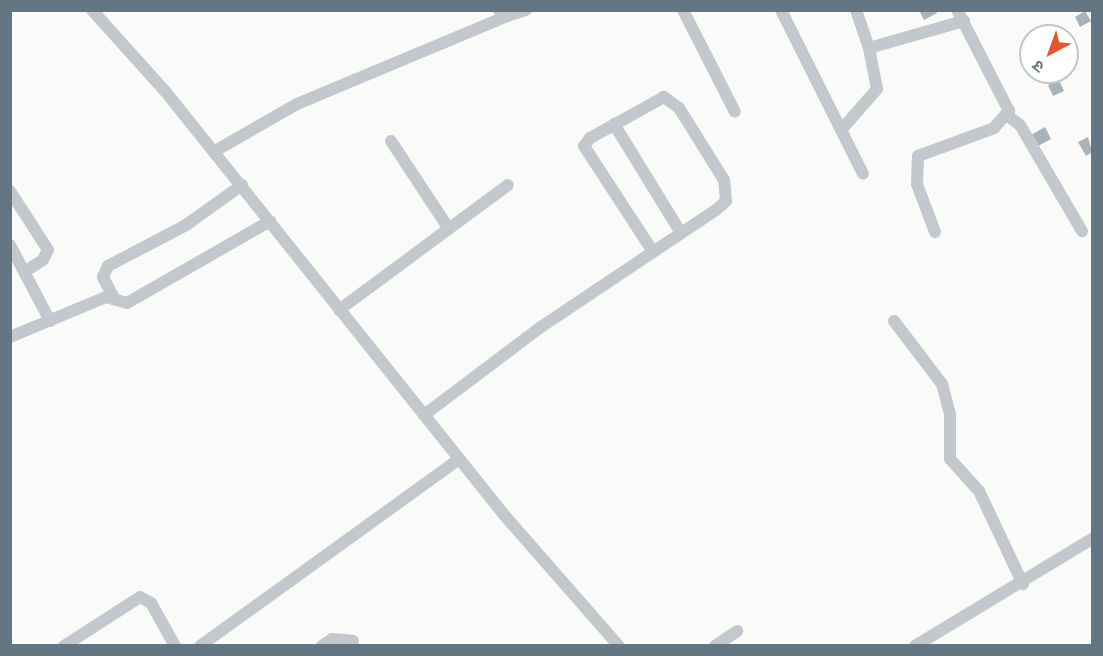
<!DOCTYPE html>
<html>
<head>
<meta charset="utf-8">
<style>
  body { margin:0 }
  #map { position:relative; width:1103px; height:656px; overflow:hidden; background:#fafaf8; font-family:Roboto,"Noto Sans Devanagari",sans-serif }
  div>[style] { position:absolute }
  .building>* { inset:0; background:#aab3b9 }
  .street>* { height:12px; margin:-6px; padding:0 6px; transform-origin:6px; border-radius:6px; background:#c3c8cc }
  span { translate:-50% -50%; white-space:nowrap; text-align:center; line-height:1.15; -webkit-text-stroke:6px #fff; paint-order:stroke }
  .frame { position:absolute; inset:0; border:12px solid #657683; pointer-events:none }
  .north { position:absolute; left:1019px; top:24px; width:60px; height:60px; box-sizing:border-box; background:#fff; border:2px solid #c1c8cd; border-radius:50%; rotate:221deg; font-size:16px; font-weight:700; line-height:24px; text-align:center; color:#657683 }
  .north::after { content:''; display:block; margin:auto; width:21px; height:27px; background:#e4572e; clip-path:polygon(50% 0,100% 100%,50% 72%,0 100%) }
</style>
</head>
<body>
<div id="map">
  <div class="building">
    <div style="clip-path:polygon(919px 10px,936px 10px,937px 13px,924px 20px)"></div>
    <div style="clip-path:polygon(1085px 11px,1091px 21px,1080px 27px,1075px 17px)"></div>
    <div style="clip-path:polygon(1069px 61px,1074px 70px,1055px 79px,1052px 72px,1067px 72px)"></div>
    <div style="clip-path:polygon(1059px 80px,1064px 91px,1053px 96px,1048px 85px)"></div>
    <div style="clip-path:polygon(1045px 127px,1051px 139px,1038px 146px,1031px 135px)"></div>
    <div style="clip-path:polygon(1088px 137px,1092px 152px,1086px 156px,1078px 142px)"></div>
  </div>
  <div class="street">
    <div style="left:92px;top:10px;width:109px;rotate:48deg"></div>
    <div style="left:165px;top:91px;width:544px;rotate:51.34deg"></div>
    <div style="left:505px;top:516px;width:173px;rotate:48.8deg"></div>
    <div style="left:499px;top:10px;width:10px;rotate:37deg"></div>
    <div style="left:507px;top:16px;width:20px;rotate:-18deg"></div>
    <div style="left:683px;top:10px;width:114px;rotate:63deg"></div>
    <div style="left:781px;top:10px;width:183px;rotate:63.4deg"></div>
    <div style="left:869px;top:48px;width:99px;rotate:-15.9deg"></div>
    <div style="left:1008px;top:116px;width:15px;rotate:37deg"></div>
    <div style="left:1020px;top:125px;width:123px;rotate:59.7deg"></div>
    <div style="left:614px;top:124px;width:128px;rotate:58.4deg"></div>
    <div style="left:842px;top:129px;width:53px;rotate:-48.8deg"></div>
    <div style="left:877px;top:89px;width:42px;rotate:-101deg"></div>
    <div style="left:869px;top:48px;width:40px;rotate:-108.9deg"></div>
    <div style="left:391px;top:141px;width:105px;rotate:56.6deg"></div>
    <div style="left:215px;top:151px;width:95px;rotate:-29.8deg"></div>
    <div style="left:297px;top:104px;width:228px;rotate:-22.7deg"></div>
    <div style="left:10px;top:191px;width:70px;rotate:57.2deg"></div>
    <div style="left:48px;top:250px;width:11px;rotate:117deg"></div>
    <div style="left:43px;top:260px;width:19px;rotate:148deg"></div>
    <div style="left:935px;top:232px;width:51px;rotate:-110.6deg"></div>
    <div style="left:917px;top:184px;width:28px;rotate:-88deg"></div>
    <div style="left:918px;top:156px;width:81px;rotate:-20.2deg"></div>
    <div style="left:994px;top:128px;width:23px;rotate:-49deg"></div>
    <div style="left:1009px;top:111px;width:114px;rotate:-117.2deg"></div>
    <div style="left:10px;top:245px;width:86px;rotate:62.2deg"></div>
    <div style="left:114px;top:298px;width:24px;rotate:-118deg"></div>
    <div style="left:103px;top:277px;width:12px;rotate:-66deg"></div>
    <div style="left:108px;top:266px;width:88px;rotate:-27.7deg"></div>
    <div style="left:186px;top:225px;width:69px;rotate:-35.5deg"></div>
    <div style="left:339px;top:310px;width:210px;rotate:-36.5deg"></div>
    <div style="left:894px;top:321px;width:79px;rotate:52.7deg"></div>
    <div style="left:942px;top:384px;width:31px;rotate:75deg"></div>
    <div style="left:950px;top:414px;width:45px;rotate:90deg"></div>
    <div style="left:950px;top:459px;width:43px;rotate:47.8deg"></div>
    <div style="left:979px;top:491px;width:103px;rotate:64.7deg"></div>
    <div style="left:10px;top:337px;width:104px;rotate:-22.6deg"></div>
    <div style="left:106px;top:297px;width:22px;rotate:16deg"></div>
    <div style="left:127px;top:303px;width:165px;rotate:-29.8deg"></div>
    <div style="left:424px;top:415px;width:143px;rotate:-37deg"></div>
    <div style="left:538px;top:329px;width:214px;rotate:-33.8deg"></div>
    <div style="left:716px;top:210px;width:13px;rotate:-42deg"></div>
    <div style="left:726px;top:201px;width:21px;rotate:-95deg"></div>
    <div style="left:724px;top:180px;width:85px;rotate:-122deg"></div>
    <div style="left:679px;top:108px;width:19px;rotate:-144deg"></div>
    <div style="left:664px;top:97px;width:85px;rotate:151deg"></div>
    <div style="left:590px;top:138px;width:10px;rotate:127deg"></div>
    <div style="left:584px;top:146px;width:126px;rotate:56.9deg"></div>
    <div style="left:64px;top:646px;width:90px;rotate:-32.8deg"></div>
    <div style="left:140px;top:597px;width:13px;rotate:29deg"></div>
    <div style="left:151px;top:603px;width:49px;rotate:60.8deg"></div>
    <div style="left:200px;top:646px;width:319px;rotate:-35.8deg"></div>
    <div style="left:322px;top:646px;width:12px;rotate:-35deg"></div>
    <div style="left:332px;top:639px;width:21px;rotate:5deg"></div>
    <div style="left:715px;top:646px;width:27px;rotate:-34deg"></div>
    <div style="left:915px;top:646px;width:207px;rotate:-31.2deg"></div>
  </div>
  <div class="frame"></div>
  <div class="north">उ</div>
</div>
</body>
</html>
